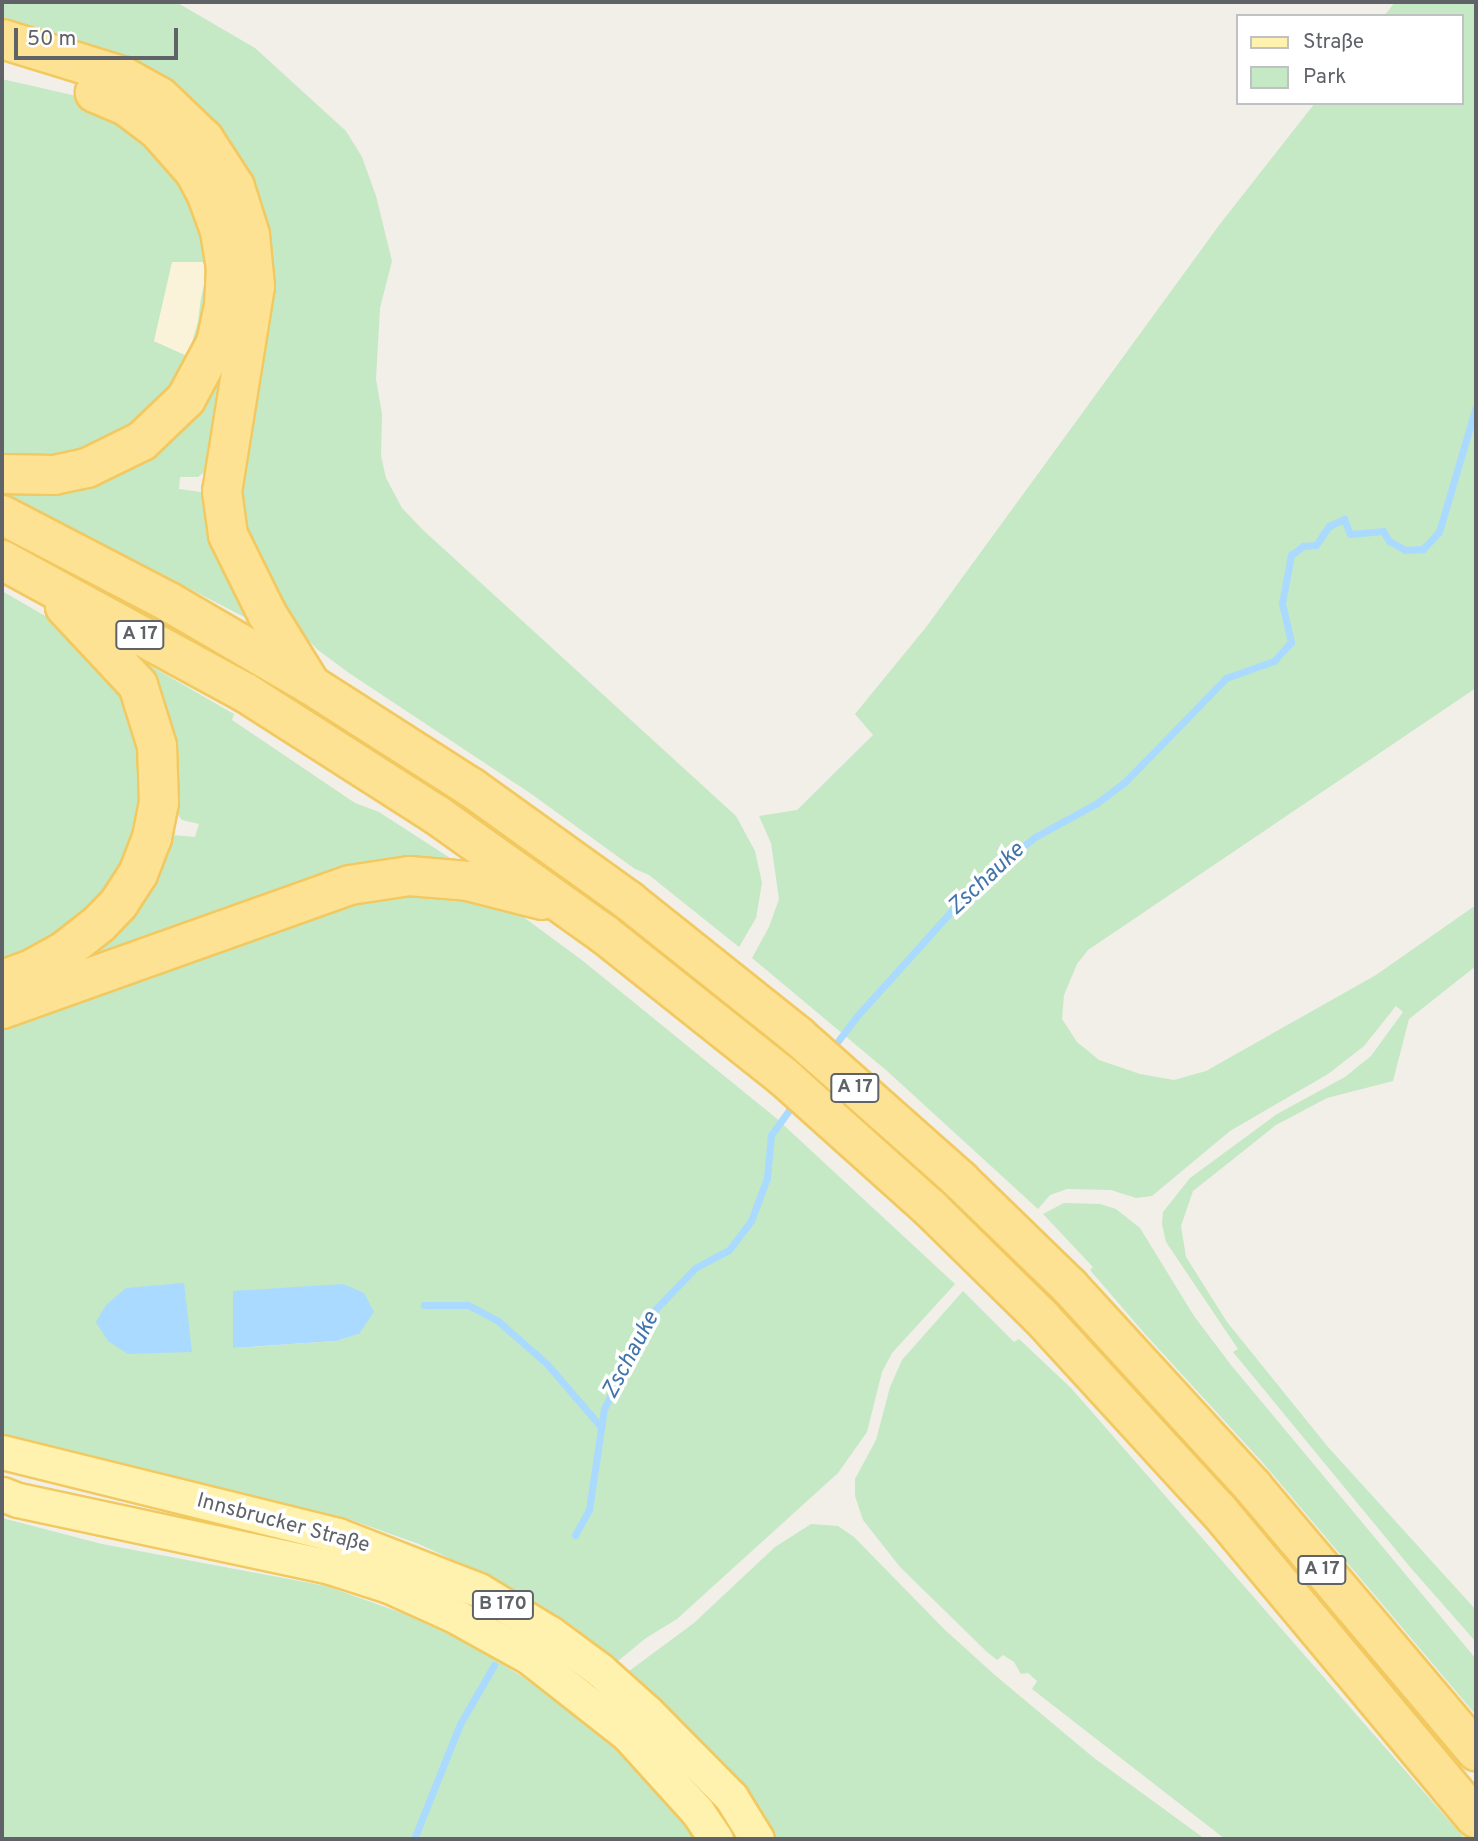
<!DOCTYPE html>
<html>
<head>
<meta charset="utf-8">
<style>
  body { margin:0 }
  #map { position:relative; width:1478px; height:1841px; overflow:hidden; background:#f1efe8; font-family:Overpass,sans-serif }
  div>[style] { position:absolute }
  .green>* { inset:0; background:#c5e8c5 }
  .sand>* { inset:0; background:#fbf3d9 }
  .water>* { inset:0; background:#aadaff }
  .stream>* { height:7px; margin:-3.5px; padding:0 3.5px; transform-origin:3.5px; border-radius:3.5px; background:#aadaff }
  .roads { filter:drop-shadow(2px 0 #f2c960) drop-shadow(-2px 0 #f2c960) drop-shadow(0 2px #f2c960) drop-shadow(0 -2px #f2c960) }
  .primary>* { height:33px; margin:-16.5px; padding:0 16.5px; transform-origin:16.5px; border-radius:16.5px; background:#fff2af }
  .motorway>* { height:38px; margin:-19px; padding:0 19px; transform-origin:19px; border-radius:19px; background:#fde293 }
  span { translate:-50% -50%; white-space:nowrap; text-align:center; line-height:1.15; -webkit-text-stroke:7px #fff; paint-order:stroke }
  .shield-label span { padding:2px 5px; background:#fff; border:2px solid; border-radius:5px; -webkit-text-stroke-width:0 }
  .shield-label { font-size:19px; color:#5f6368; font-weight:700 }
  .street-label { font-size:21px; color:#5f6368 }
  .water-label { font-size:23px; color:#4174aa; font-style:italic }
  .frame { position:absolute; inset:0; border:4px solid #5f6368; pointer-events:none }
  .legend { position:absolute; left:1236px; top:14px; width:228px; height:91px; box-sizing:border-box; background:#fff; border:2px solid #bfc1c3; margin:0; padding:9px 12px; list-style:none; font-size:21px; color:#5f6368 }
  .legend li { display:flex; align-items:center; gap:14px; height:35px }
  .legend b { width:35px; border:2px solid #bfc1c3 }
  .scale { position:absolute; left:14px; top:28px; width:164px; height:32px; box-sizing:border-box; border:4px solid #5f6368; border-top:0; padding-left:9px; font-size:21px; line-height:24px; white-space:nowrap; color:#5f6368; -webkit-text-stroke:5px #fff; paint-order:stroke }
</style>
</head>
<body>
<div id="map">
  <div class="green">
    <div style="clip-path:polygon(2px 2px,176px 2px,255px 48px,346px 131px,362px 157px,376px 196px,392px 261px,380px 308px,376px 379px,382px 414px,381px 456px,386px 478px,402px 508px,423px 530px,736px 816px,755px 851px,762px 883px,756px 918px,739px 947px,649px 875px,635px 869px,530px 793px,349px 673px,318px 650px,289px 621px,252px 561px,238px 495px,251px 199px,2px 21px)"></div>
    <div style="clip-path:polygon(1395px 2px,1476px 2px,1476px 688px,1088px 950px,1077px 964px,1064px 995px,1062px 1019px,1077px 1042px,1099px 1060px,1140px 1074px,1174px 1080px,1206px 1071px,1376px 975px,1476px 905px,1476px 966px,1409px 1019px,1393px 1081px,1327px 1098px,1276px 1125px,1193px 1191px,1181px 1226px,1186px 1257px,1227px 1322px,1328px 1447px,1476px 1610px,1476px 1642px,1410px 1567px,1233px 1352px,1238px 1349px,1166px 1242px,1162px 1224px,1163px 1212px,1190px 1178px,1277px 1114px,1345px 1077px,1371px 1056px,1403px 1012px,1396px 1006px,1364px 1046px,1328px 1074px,1230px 1131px,1152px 1196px,1136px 1198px,1111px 1190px,1067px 1189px,1050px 1195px,1038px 1209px,886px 1070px,752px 958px,769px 927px,779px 899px,771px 843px,759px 816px,797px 810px,873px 735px,855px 714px,927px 626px,1220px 224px,1315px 103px,1462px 103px,1462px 16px,1384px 16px)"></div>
    <div style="clip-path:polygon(2px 55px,101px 80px,128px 93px,157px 111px,181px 133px,200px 156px,219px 189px,231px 221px,238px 256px,236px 321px,213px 431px,210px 467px,198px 477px,180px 477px,179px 489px,201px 492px,208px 497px,227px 569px,252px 621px,2px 492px,2px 485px,54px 483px,94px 475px,126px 462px,173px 428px,195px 404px,216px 369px,225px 348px,233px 316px,235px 262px,216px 190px,174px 135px,121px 96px,89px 83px,2px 61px)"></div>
    <div style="clip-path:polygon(evenodd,2px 79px,85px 98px,173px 156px,216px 272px,197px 363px,120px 445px,2px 464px,2px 79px,205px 262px,204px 286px,187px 356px,154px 341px,205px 262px)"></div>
    <div style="clip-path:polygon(2px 591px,71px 631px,102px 657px,139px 727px,146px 807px,128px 864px,86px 916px,2px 966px)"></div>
    <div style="clip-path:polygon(142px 661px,234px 714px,232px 720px,355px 803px,379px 812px,464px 867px,63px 973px,91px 956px,88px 949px,164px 841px,172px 835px,195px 837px,199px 824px,182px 820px,171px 806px)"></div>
    <div style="clip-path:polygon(evenodd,427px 887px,518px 913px,583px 961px,776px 1118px,955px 1284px,892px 1353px,882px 1372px,867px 1432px,838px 1473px,677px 1619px,646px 1638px,618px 1661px,569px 1623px,494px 1579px,419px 1544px,343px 1517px,341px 1523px,2px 1440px,2px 1017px,341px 896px,427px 887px,233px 1291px,359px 1334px,336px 1341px,234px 1348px,233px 1291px)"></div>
    <div style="clip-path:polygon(1064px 1203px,1100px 1204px,1116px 1209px,1140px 1228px,1194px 1316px,1231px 1365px,1476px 1659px,1476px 1715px,1263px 1463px,1145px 1334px,1090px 1270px,1093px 1267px,1043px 1214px)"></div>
    <div style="clip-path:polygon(963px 1291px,1014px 1342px,1019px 1339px,1071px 1388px,1465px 1839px,1225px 1839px,1032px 1689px,1037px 1681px,1028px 1673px,1021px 1674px,1014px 1662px,1003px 1655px,997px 1660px,987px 1652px,900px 1567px,863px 1520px,855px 1496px,855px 1479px,876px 1440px,890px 1387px,902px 1360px)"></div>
    <div style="clip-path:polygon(2px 1518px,102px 1544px,326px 1586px,402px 1613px,467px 1643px,523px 1677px,615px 1747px,619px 1744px,701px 1839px,2px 1839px)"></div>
    <div style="clip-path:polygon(811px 1524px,838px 1526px,854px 1537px,945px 1630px,996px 1676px,1094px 1758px,1205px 1839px,777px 1839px,724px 1767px,629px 1671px,694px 1623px,775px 1547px)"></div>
  </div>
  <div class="sand">
    <div style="clip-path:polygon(172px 262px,205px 262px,198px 322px,188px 356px,154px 341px)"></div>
  </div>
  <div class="water">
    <div style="clip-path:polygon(184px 1283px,192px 1352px,128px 1354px,108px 1341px,96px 1322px,106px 1305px,126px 1288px)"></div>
    <div style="clip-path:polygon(343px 1284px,364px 1293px,374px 1312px,359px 1334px,336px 1341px,233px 1348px,233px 1291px)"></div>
  </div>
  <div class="stream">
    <div style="left:832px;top:1049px;width:41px;rotate:-52.9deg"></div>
    <div style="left:857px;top:1016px;width:176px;rotate:-48deg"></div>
    <div style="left:975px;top:885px;width:77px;rotate:-38.7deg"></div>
    <div style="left:1035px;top:837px;width:71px;rotate:-28.7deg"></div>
    <div style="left:1097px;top:803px;width:34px;rotate:-37deg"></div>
    <div style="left:1124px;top:783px;width:146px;rotate:-45.8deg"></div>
    <div style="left:1226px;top:678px;width:51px;rotate:-19.5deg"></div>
    <div style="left:1274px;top:661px;width:25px;rotate:-48deg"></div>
    <div style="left:1291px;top:642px;width:40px;rotate:-103deg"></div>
    <div style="left:1282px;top:603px;width:49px;rotate:-79.4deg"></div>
    <div style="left:1291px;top:555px;width:15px;rotate:-37deg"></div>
    <div style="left:1303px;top:546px;width:13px;rotate:-4deg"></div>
    <div style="left:1316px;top:545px;width:23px;rotate:-56deg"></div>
    <div style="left:1329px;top:526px;width:17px;rotate:-25deg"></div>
    <div style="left:1344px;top:519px;width:16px;rotate:68deg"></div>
    <div style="left:1350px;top:534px;width:33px;rotate:-5deg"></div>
    <div style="left:1383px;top:531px;width:12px;rotate:59deg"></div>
    <div style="left:1389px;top:541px;width:18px;rotate:29deg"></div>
    <div style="left:1405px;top:550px;width:18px;rotate:-3deg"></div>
    <div style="left:1423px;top:549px;width:23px;rotate:-47deg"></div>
    <div style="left:1439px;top:532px;width:131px;rotate:-73.6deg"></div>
    <div style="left:424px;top:1305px;width:44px"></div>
    <div style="left:468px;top:1305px;width:34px;rotate:28deg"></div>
    <div style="left:498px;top:1321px;width:65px;rotate:41.3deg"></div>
    <div style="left:547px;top:1364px;width:83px;rotate:49.4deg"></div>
    <div style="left:575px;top:1535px;width:29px;rotate:-61deg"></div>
    <div style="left:589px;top:1510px;width:102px;rotate:-81.6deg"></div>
    <div style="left:604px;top:1409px;width:61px;rotate:-64.7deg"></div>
    <div style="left:630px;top:1354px;width:48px;rotate:-61.3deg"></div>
    <div style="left:653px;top:1312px;width:61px;rotate:-46.3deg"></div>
    <div style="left:695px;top:1268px;width:38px;rotate:-28deg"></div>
    <div style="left:729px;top:1250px;width:36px;rotate:-53deg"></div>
    <div style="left:751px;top:1221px;width:46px;rotate:-69.6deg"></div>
    <div style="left:767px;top:1178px;width:43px;rotate:-84.7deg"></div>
    <div style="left:771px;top:1135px;width:41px;rotate:-54deg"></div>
    <div style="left:414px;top:1839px;width:124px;rotate:-68.2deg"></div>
    <div style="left:460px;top:1724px;width:68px;rotate:-60deg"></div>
  </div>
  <div class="roads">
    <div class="primary">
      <div style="left:2px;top:1452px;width:346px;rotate:13.9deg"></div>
      <div style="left:338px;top:1535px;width:151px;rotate:21.3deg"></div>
      <div style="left:479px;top:1590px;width:83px;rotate:31.2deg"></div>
      <div style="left:550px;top:1633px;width:62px;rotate:36.5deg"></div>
      <div style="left:600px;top:1670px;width:63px;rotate:41.8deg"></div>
      <div style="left:647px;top:1712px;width:120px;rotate:45.3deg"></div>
      <div style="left:731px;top:1797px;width:49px;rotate:58.2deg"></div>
      <div style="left:2px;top:1494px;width:17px;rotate:21deg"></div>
      <div style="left:18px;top:1500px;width:319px;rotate:12.1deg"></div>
      <div style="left:330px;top:1567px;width:62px;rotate:17.9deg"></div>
      <div style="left:389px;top:1586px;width:75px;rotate:24.5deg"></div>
      <div style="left:457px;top:1617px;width:82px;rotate:29.1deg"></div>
      <div style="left:529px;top:1657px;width:126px;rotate:38.2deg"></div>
      <div style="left:628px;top:1735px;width:103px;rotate:47.8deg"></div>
      <div style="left:697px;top:1811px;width:34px;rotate:56deg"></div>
    </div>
    <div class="motorway">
      <div style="left:2px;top:39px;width:126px;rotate:17.1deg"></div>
      <div style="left:122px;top:76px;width:43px;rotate:28.9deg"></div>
      <div style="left:160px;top:97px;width:61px;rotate:43.7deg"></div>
      <div style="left:204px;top:139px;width:57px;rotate:57.1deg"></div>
      <div style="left:235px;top:187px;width:50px;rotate:72.6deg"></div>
      <div style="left:250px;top:235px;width:51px;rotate:84.4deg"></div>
      <div style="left:255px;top:286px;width:208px;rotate:99.1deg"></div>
      <div style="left:222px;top:491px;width:44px;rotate:82.2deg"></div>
      <div style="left:228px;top:535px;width:88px;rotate:63.7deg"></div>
      <div style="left:267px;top:614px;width:78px;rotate:58.2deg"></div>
      <div style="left:2px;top:474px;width:52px;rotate:1.1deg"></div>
      <div style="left:54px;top:475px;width:34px;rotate:-12deg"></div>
      <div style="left:87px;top:468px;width:61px;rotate:-26.1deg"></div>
      <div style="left:142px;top:441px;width:61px;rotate:-43.7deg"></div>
      <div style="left:186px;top:399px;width:64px;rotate:-61.8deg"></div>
      <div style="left:216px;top:343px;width:38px;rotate:-78deg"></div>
      <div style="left:224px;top:306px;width:37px;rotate:-87deg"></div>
      <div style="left:226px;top:269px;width:38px;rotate:-99deg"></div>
      <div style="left:220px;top:231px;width:38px;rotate:-110deg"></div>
      <div style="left:207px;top:195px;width:27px;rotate:-118deg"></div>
      <div style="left:194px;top:171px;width:55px;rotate:-131.3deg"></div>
      <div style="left:158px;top:130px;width:40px;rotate:-143deg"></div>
      <div style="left:126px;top:106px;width:34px;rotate:-157deg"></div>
      <div style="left:2px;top:515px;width:188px;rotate:27.5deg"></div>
      <div style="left:169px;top:602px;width:164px;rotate:30.3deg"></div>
      <div style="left:311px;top:685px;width:191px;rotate:32.6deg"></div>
      <div style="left:472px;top:788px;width:193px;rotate:35.7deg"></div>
      <div style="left:629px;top:901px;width:216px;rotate:38.6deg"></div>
      <div style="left:798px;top:1036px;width:217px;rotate:41.6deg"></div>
      <div style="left:960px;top:1180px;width:153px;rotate:44.2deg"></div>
      <div style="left:1070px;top:1287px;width:271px;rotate:47.5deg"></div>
      <div style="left:1253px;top:1487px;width:346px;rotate:49.8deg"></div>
      <div style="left:2px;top:560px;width:278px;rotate:28.6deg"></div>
      <div style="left:246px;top:693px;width:227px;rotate:32.6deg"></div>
      <div style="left:437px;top:815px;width:205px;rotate:35.5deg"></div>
      <div style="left:604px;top:934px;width:231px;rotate:38.5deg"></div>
      <div style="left:785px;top:1078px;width:195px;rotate:41.9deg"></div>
      <div style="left:930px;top:1208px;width:156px;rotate:44.5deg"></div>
      <div style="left:1041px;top:1317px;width:263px;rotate:47.5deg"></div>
      <div style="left:1219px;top:1511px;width:400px;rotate:50.1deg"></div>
      <div style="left:2px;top:980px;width:32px;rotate:-20deg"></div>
      <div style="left:32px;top:969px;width:39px;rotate:-29deg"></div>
      <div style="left:66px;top:950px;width:42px;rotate:-38.2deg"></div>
      <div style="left:99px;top:924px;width:29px;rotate:-46deg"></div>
      <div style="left:119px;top:903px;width:35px;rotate:-57deg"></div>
      <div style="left:138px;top:874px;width:39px;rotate:-69deg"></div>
      <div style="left:152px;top:838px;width:36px;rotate:-79deg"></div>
      <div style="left:159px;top:803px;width:57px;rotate:-92deg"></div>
      <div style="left:157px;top:746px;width:64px;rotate:-107.3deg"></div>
      <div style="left:138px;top:685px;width:107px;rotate:-133.1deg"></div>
      <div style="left:2px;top:1009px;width:369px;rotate:-19.6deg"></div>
      <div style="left:350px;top:885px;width:60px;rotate:-8.7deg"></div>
      <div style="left:409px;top:876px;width:59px;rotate:4.8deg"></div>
      <div style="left:468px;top:881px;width:76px;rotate:14.4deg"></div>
    </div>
  </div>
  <div class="shield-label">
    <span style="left:140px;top:635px">A 17</span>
    <span style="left:855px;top:1088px">A 17</span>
    <span style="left:1322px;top:1570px">A 17</span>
    <span style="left:503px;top:1605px">B 170</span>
  </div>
  <div class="street-label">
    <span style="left:283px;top:1524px;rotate:15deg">Innsbrucker Straße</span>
  </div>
  <div class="water-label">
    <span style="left:987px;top:880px;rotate:-43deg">Zschauke</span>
    <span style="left:632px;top:1356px;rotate:-62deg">Zschauke</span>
  </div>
  <div class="frame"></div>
  <ul class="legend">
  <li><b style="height:9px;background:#fff2af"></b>Straße</li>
  <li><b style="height:19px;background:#c5e8c5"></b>Park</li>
  </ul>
  <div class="scale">50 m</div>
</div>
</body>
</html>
